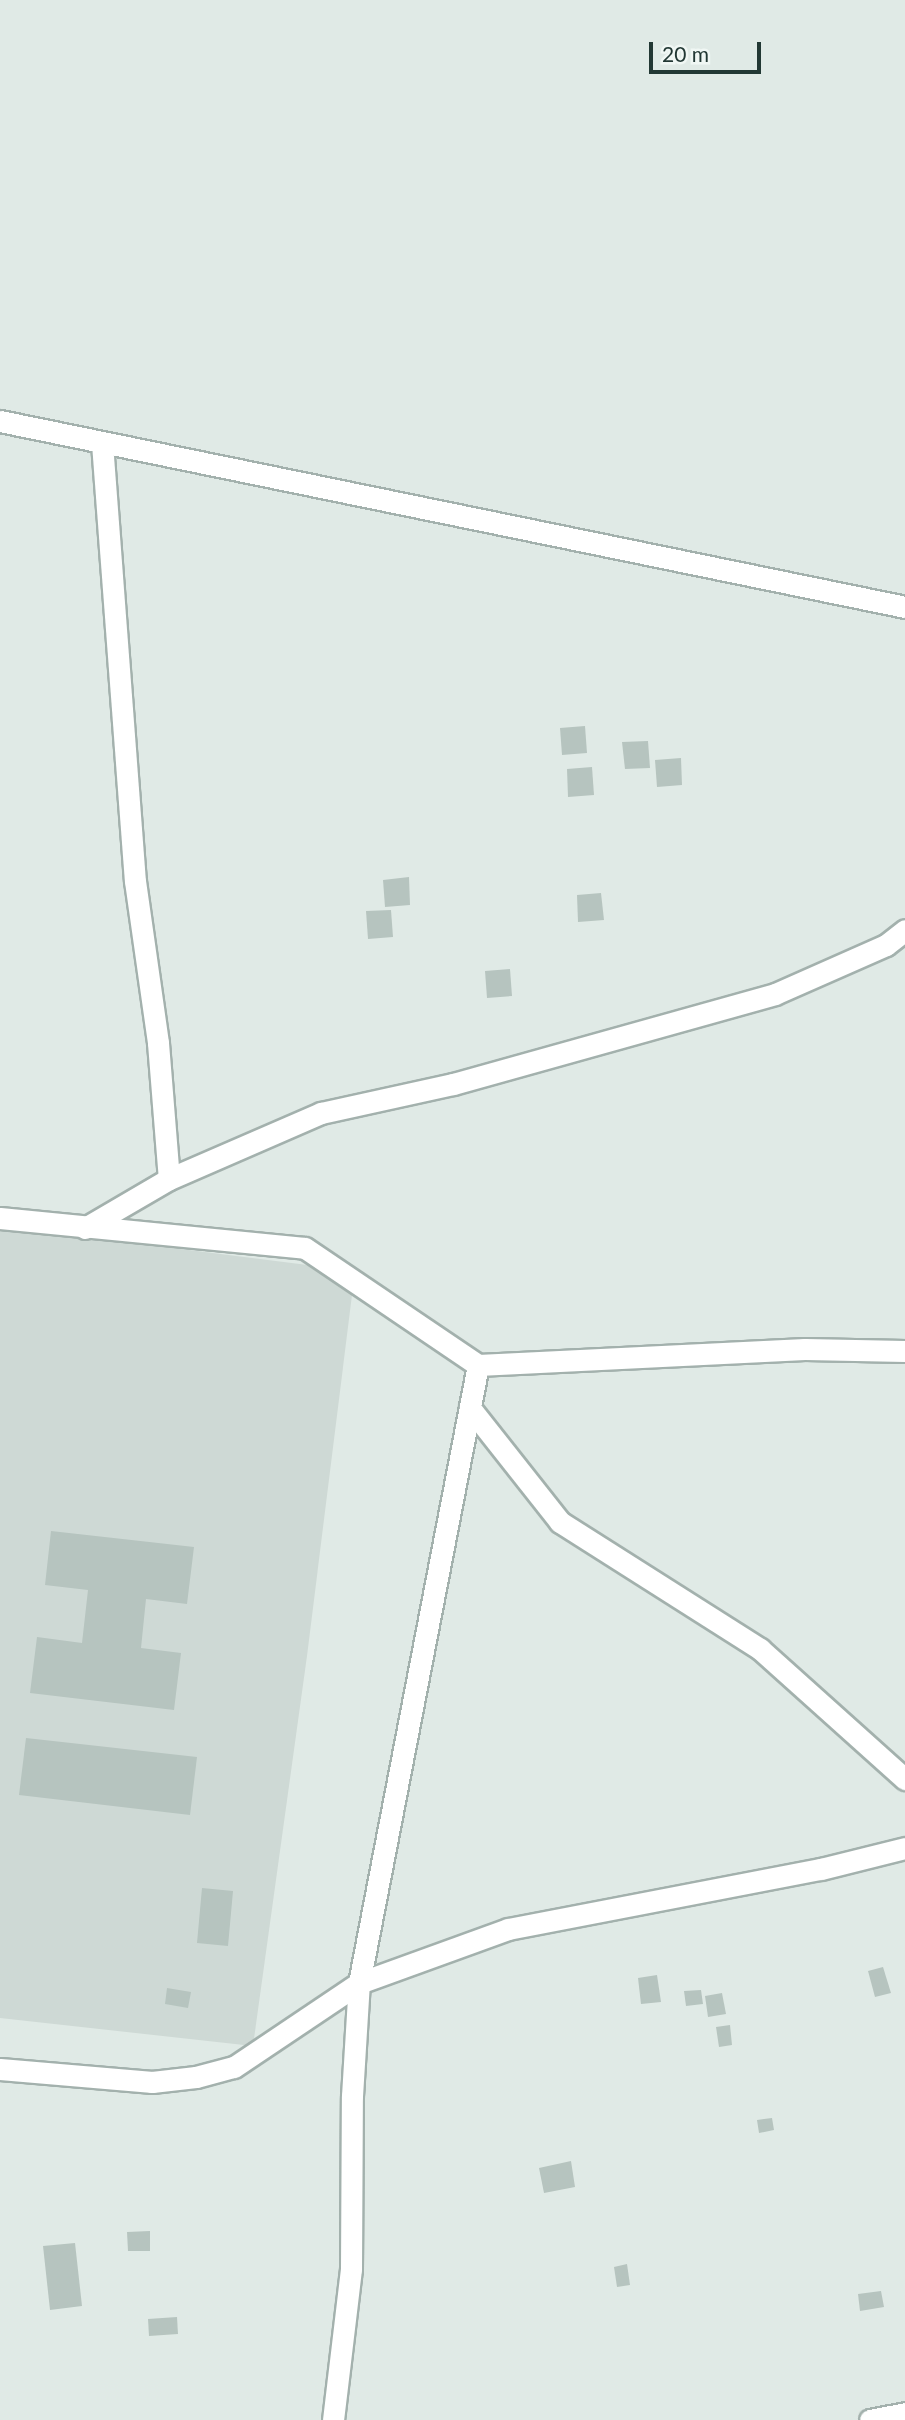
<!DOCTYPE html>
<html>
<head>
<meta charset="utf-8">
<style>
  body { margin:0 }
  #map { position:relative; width:905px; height:2420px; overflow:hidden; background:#e0eae6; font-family:Lato,sans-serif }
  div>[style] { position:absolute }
  .built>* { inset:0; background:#ced9d5 }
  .building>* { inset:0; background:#b6c4bf }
  .roads { filter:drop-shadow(2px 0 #a3b1ad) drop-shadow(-2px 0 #a3b1ad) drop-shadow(0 2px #a3b1ad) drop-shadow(0 -2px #a3b1ad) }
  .minor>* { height:21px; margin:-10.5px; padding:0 10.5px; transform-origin:10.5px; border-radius:10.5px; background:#fff }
  .secondary>* { height:21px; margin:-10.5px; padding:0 10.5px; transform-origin:10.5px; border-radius:10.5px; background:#fff }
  span { translate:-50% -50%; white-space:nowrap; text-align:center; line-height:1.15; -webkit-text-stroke:5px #f0f7f4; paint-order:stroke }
  .scale { position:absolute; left:649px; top:42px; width:112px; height:32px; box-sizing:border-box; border:4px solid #223834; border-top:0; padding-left:9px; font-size:21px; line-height:24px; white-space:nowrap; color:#223834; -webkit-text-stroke:5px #f0f7f4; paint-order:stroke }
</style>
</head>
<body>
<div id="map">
  <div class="built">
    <div style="clip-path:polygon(0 1226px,355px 1271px,307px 1656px,253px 2046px,0 2018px)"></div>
  </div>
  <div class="building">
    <div style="clip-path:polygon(585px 726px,587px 753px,562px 755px,560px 728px)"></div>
    <div style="clip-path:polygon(648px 741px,650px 768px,625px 769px,622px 742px)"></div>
    <div style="clip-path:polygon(681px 758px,682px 785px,657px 787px,655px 760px)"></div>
    <div style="clip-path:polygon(592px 767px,594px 795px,568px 797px,567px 769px)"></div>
    <div style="clip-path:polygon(409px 877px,410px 905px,385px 907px,383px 880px)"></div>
    <div style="clip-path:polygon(601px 893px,604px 920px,578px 922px,577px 895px)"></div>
    <div style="clip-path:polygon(391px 910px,393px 937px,368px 939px,366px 911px)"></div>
    <div style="clip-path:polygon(510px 969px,512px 996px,487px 998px,485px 971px)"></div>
    <div style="clip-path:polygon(51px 1531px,194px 1547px,187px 1604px,146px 1599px,141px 1648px,181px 1653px,174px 1710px,30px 1693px,37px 1637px,82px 1643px,88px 1590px,45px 1585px)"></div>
    <div style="clip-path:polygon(26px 1738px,197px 1757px,190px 1815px,19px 1795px)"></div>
    <div style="clip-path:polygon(202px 1888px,233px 1891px,228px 1946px,197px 1943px)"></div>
    <div style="clip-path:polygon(883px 1967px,891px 1993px,875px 1997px,868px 1971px)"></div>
    <div style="clip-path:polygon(657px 1975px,661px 2002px,641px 2004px,638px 1978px)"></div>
    <div style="clip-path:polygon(167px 1988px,191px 1992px,188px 2008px,165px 2004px)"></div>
    <div style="clip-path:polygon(701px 1990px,703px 2004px,686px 2006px,684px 1991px)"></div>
    <div style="clip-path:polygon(722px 1993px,726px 2014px,708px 2017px,705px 1996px)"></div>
    <div style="clip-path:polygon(730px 2025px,732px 2045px,719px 2047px,716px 2027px)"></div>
    <div style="clip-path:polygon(772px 2118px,774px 2130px,759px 2133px,757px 2120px)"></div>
    <div style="clip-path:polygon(571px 2161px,575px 2187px,544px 2193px,539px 2168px)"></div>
    <div style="clip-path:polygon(150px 2231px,150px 2251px,128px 2251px,127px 2232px)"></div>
    <div style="clip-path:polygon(75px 2243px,82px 2306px,50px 2310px,43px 2246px)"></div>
    <div style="clip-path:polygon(627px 2264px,630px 2285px,617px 2287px,614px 2267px)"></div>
    <div style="clip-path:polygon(881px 2291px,884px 2307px,860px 2311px,858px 2294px)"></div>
    <div style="clip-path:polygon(177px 2317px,178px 2334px,149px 2336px,148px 2319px)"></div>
  </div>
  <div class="roads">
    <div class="minor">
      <div style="left:102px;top:443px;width:439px;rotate:85.7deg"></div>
      <div style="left:135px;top:881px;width:164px;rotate:81.9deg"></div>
      <div style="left:158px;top:1043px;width:136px;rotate:85.4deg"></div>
      <div style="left:0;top:1218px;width:306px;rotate:5.6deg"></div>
      <div style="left:305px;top:1248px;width:209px;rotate:34.1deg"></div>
      <div style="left:478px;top:1365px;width:327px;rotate:-2.8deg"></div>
      <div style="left:805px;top:1349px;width:100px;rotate:1.1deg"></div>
      <div style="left:85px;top:1228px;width:97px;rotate:-30.3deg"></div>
      <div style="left:169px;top:1179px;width:166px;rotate:-23.5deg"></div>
      <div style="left:321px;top:1113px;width:135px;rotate:-12.4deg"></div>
      <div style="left:453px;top:1084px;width:334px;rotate:-15.6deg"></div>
      <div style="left:775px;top:994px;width:121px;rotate:-23.8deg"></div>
      <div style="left:886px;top:945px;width:24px;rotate:-38deg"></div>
      <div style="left:470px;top:1408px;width:145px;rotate:51.7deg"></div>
      <div style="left:560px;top:1522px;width:237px;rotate:32.4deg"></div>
      <div style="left:760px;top:1649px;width:195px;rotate:41.9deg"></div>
      <div style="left:0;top:2069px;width:153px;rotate:4.9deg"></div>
      <div style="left:152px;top:2082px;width:44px;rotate:-6.5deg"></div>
      <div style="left:196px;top:2077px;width:39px;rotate:-15deg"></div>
      <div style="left:234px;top:2067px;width:151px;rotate:-33.9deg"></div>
      <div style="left:359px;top:1983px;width:158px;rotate:-19.9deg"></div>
      <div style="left:508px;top:1929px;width:319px;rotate:-10.9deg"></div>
      <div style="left:821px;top:1869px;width:87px;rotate:-14deg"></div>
      <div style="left:333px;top:2420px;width:152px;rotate:-83.2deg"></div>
      <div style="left:351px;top:2269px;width:173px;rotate:-89.7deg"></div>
      <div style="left:352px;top:2096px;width:113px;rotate:-86.5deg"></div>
      <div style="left:359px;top:1983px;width:629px;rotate:-79.1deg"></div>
      <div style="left:870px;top:2420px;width:36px;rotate:-11deg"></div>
    </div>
    <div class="secondary">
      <div style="left:0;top:421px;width:924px;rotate:11.61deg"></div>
    </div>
  </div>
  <div class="scale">20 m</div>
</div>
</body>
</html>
